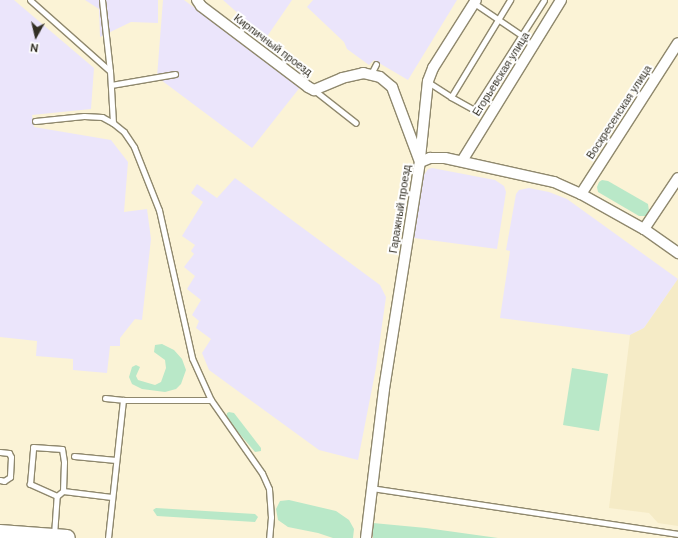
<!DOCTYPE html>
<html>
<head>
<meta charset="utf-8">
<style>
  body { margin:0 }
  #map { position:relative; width:678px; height:538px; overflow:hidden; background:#fbf3d6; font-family:"DM Sans",sans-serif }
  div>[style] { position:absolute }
  .industrial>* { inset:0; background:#ebe5fb }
  .built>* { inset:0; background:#f5ebc6 }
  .green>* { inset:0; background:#b9e8c8 }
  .roads { filter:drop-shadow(1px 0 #8f886d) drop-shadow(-1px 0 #8f886d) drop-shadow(0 1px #8f886d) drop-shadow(0 -1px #8f886d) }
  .service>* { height:5px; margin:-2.5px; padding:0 2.5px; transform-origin:2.5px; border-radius:2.5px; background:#fff }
  .minor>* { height:10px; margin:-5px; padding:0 5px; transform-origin:5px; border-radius:5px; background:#fff }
  .trunk>* { height:16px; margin:-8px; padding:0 8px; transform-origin:8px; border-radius:8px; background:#fff }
  span { translate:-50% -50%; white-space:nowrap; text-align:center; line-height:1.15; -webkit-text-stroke:4px #fff; paint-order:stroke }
  .street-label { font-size:11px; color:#322f24 }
  .north { position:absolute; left:16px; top:16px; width:40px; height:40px; -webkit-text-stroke:3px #fff; paint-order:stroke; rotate:188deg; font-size:11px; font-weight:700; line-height:16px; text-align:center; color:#322f24 }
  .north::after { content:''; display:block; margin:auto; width:14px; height:18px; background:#322f24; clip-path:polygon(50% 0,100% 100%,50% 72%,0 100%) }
</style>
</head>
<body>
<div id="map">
  <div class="industrial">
    <div style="clip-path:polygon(0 0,14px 0,94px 68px,91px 109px,32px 115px,34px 127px,111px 140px,128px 162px,124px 212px,147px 209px,151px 239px,142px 320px,135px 319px,120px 338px,120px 346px,110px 346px,107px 373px,73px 370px,73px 359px,36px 356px,37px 341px,0 337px)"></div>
    <div style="clip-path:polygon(85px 0,158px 0,158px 23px,131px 22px,100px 37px,99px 9px)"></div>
    <div style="clip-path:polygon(163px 0,184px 0,301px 86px,252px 148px,157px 77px)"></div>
    <div style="clip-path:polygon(223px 0,292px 0,266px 38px)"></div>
    <div style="clip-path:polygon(313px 0,457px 0,408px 80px,374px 60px,369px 65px,347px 49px,344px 42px,307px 7px)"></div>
    <div style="clip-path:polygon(432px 168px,495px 180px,504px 186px,506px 192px,497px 249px,414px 238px,424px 175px,428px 169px)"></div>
    <div style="clip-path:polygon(235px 178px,380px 285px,386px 297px,376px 368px,358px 460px,319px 450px,209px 370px,202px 353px,211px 339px,196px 328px,199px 321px,192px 315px,201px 300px,187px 289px,195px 276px,184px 267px,194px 254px,191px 251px,195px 245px,182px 236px,203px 202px,191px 193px,197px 184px,217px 198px)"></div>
    <div style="clip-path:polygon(529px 188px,549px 192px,567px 199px,678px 279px,644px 328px,630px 335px,500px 318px,510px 251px,506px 250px,516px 194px,519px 190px)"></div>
  </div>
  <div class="built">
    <div style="clip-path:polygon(678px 279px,678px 526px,658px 523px,649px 513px,609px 508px,630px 335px,644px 328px)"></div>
  </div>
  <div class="green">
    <div style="clip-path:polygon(602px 180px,608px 181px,648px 204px,649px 211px,646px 216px,639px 216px,598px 192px,597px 187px,599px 182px)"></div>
    <div style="clip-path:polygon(162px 344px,174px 350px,182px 359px,186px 370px,181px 384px,176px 389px,165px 392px,142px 389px,132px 384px,129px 377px,132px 367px,136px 365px,140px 367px,136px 376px,138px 380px,155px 385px,161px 382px,166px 368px,165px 360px,154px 352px,155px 345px)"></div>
    <div style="clip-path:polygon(572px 368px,608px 374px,599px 431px,563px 425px)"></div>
    <div style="clip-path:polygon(229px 412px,234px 413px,261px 448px,261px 451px,255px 452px,226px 418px,227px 413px)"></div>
    <div style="clip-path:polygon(289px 500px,336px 511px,349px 520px,354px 529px,353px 538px,333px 538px,318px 533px,288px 527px,278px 520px,276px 509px,280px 501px)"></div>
    <div style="clip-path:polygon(156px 508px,255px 514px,258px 517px,255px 522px,157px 516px,153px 510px)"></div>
    <div style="clip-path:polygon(373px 523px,426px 528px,498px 538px,373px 538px)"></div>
  </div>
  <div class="roads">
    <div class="service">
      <div style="left:30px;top:0;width:107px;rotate:41.6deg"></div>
      <div style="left:110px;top:71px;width:52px;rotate:86.7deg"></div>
      <div style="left:102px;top:0;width:71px;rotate:83.6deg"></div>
      <div style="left:474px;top:3px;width:57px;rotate:34.2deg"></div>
      <div style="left:371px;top:74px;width:11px;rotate:-63deg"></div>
      <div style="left:428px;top:82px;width:27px;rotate:33deg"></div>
      <div style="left:451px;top:97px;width:114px;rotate:-58.7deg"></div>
      <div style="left:111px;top:85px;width:65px;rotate:-9.8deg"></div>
      <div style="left:314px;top:90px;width:53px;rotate:38.2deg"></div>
      <div style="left:451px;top:97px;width:26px;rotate:29deg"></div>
      <div style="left:474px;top:110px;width:130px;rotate:-57.5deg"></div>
      <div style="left:35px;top:121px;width:49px;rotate:-5.8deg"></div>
      <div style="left:84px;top:116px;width:18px;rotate:3deg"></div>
      <div style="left:102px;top:117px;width:13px;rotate:29deg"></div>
      <div style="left:113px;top:123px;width:14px;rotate:39deg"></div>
      <div style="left:124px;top:132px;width:18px;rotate:56deg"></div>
      <div style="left:134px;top:147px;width:68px;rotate:68.4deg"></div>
      <div style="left:159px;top:210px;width:152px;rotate:77.4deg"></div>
      <div style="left:192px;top:358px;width:46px;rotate:65.7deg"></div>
      <div style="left:211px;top:400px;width:89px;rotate:55.1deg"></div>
      <div style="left:262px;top:473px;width:17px;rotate:66deg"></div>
      <div style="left:269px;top:489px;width:28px;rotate:86deg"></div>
      <div style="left:271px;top:517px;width:21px;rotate:95deg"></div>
      <div style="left:105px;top:398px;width:18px;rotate:6deg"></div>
      <div style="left:123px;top:400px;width:88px"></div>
      <div style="left:0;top:452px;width:9px;rotate:6deg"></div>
      <div style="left:9px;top:453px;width:4px;rotate:63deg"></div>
      <div style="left:11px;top:457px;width:20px;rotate:93deg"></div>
      <div style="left:10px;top:477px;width:7px;rotate:146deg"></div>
      <div style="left:4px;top:481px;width:4px;rotate:-166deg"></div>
      <div style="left:74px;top:456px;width:42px;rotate:5.4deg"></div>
      <div style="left:371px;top:488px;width:310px;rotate:8.5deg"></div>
      <div style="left:57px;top:496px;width:30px;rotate:-156deg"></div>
      <div style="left:30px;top:484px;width:37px;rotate:-85deg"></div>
      <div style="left:33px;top:447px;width:29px;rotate:4deg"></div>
      <div style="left:62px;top:449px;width:13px;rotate:81deg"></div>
      <div style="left:64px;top:462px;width:29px;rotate:92deg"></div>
      <div style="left:54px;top:535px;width:39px;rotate:-86deg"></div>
      <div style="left:57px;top:496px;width:8px;rotate:-40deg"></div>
      <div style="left:63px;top:491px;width:49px;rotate:7deg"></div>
      <div style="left:108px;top:538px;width:139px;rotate:-83.8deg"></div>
    </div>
    <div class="minor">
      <div style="left:197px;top:0;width:7px;rotate:56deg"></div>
      <div style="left:201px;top:6px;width:134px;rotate:37.1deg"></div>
      <div style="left:308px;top:87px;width:7px;rotate:27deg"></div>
      <div style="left:314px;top:90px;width:30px;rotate:-23deg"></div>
      <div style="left:342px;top:78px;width:22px;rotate:-13deg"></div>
      <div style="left:363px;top:73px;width:17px;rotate:13deg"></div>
      <div style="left:380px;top:77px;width:16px;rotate:40deg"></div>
      <div style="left:392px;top:87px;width:80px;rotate:69.5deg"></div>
      <div style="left:420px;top:158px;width:77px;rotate:-84.1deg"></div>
      <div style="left:428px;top:81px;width:14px;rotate:-69deg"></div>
      <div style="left:433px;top:68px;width:80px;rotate:-57.7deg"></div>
      <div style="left:462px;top:161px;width:189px;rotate:-58.4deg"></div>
      <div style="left:581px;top:194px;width:179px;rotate:-57.3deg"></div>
      <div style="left:644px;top:229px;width:61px;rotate:-56.3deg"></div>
      <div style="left:366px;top:538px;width:150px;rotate:-83.1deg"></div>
      <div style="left:384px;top:389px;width:230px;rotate:-81deg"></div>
      <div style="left:420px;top:162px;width:11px;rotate:-22deg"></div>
      <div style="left:430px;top:158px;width:15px"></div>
      <div style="left:445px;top:158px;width:112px;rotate:12.4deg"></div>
      <div style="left:554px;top:182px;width:30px;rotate:24deg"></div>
      <div style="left:581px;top:194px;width:72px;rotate:29.1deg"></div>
      <div style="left:644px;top:229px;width:42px;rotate:35.2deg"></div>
    </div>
    <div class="trunk">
      <div style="left:0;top:533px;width:67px;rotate:4.3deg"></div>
    </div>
  </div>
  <div class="street-label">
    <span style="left:273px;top:45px;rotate:37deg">Кирпичный проезд</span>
    <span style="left:501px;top:74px;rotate:-58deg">Егорьевская улица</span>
    <span style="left:619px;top:112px;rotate:-57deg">Воскресенская улица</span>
    <span style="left:400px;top:209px;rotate:-81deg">Гаражный проезд</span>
  </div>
  <div class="north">N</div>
</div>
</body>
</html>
